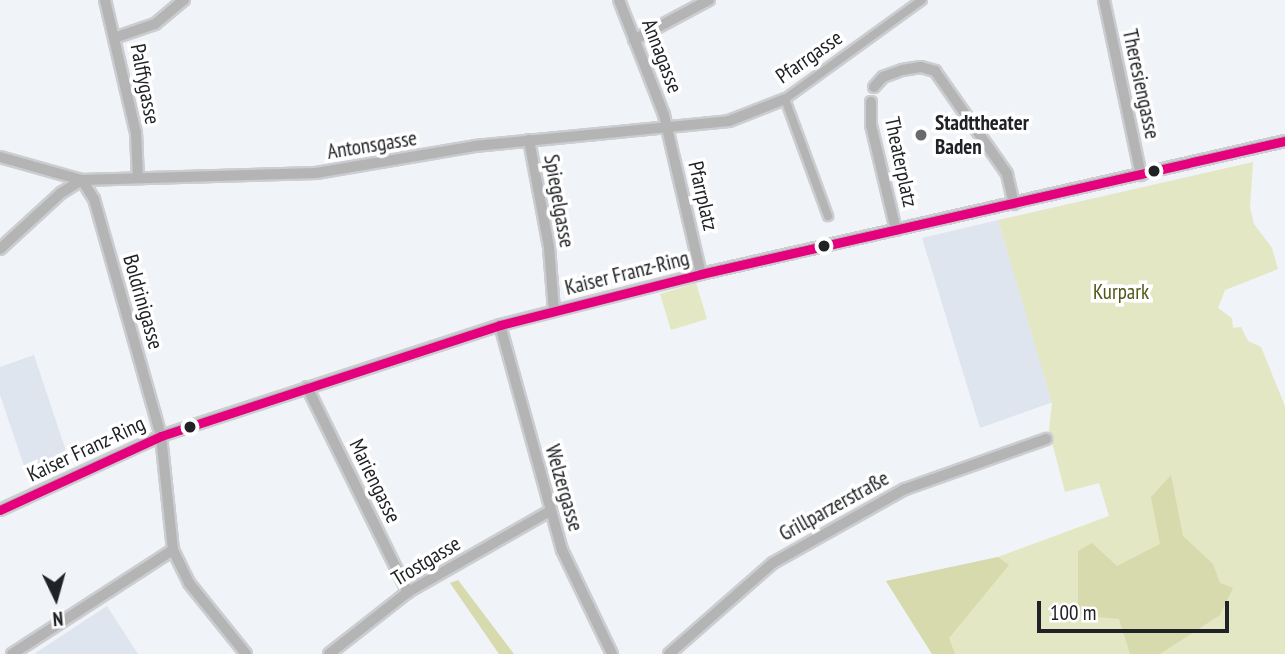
<!DOCTYPE html>
<html>
<head>
<meta charset="utf-8">
<style>
  body { margin:0 }
  #map { position:relative; width:1285px; height:654px; overflow:hidden; background:#f0f3f7; font-family:"PT Sans Narrow",sans-serif }
  div>[style] { position:absolute }
  .built>* { inset:0; background:#dfe5ee }
  .green>* { inset:0; background:#e3e7c3 }
  .forest>* { inset:0; background:#d6daad }
  .roads { filter:drop-shadow(2px 0 #cbcdd0) drop-shadow(-2px 0 #cbcdd0) drop-shadow(0 2px #cbcdd0) drop-shadow(0 -2px #cbcdd0) }
  .pedestrian>* { height:8px; margin:-4px; padding:0 4px; transform-origin:4px; border-radius:4px; background:#b4b4b5 }
  .minor>* { height:10px; margin:-5px; padding:0 5px; transform-origin:5px; border-radius:5px; background:#b4b4b5 }
  .bus-1>* { height:9px; margin:-4.5px; padding:0 4.5px; transform-origin:4.5px; border-radius:4.5px; background:#e5007d }
  .dots>* { width:19px; height:19px; translate:-50% -50%; box-sizing:border-box; border:4px solid #fff; border-radius:50% }
  span { translate:-50% -50%; white-space:nowrap; text-align:center; line-height:1.15; -webkit-text-stroke:7px #fff; paint-order:stroke }
  .street-label { font-size:21px; color:#202225 }
  .poi-label { font-size:21px; color:#202225; font-weight:700 }
  .left { translate:0 -50%; text-align:left }
  .park-label { font-size:21px; color:#535717 }
  .north { position:absolute; left:21px; top:563px; width:70px; height:70px; -webkit-text-stroke:5px #fff; paint-order:stroke; rotate:175deg; font-size:19px; font-weight:700; line-height:28px; text-align:center; color:#202225 }
  .north::after { content:''; display:block; margin:auto; width:24px; height:32px; background:#202225; clip-path:polygon(50% 0,100% 100%,50% 72%,0 100%) }
  .scale { position:absolute; left:1037px; top:601px; width:192px; height:32px; box-sizing:border-box; border:4px solid #202225; border-top:0; padding-left:9px; font-size:21px; line-height:24px; white-space:nowrap; color:#202225; -webkit-text-stroke:5px #fff; paint-order:stroke }
</style>
</head>
<body>
<div id="map">
  <div class="built">
    <div style="clip-path:polygon(998px 220px,1053px 402px,980px 428px,922px 238px)"></div>
    <div style="clip-path:polygon(34px 355px,68px 457px,27px 475px,0 395px,0 367px)"></div>
    <div style="clip-path:polygon(107px 606px,138px 654px,34px 654px)"></div>
  </div>
  <div class="green">
    <div style="clip-path:polygon(1253px 162px,1250px 207px,1254px 224px,1272px 248px,1278px 269px,1225px 290px,1218px 308px,1232px 318px,1233px 328px,1241px 327px,1248px 341px,1261px 347px,1285px 406px,1285px 654px,932px 654px,886px 581px,998px 557px,1109px 516px,1099px 483px,1065px 492px,1049px 431px,1052px 402px,998px 220px)"></div>
    <div style="clip-path:polygon(696px 283px,707px 319px,671px 330px,660px 294px)"></div>
  </div>
  <div class="forest">
    <div style="clip-path:polygon(1171px 475px,1183px 536px,1213px 564px,1220px 583px,1233px 588px,1220px 615px,1160px 654px,1130px 654px,1119px 619px,1078px 615px,1078px 551px,1092px 543px,1117px 566px,1160px 544px,1151px 497px)"></div>
    <div style="clip-path:polygon(998px 557px,1009px 565px,949px 638px,955px 654px,932px 654px,886px 581px)"></div>
    <div style="clip-path:polygon(458px 580px,514px 654px,499px 654px,450px 583px)"></div>
  </div>
  <div class="roads">
    <div class="pedestrian">
      <div style="left:828px;top:216px;width:125px;rotate:-110.2deg"></div>
      <div style="left:785px;top:99px;width:169px;rotate:-35.9deg"></div>
    </div>
    <div class="minor">
      <div style="left:105px;top:0;width:137px;rotate:76.9deg"></div>
      <div style="left:136px;top:133px;width:45px;rotate:87.5deg"></div>
      <div style="left:619px;top:0;width:123px;rotate:68.6deg"></div>
      <div style="left:664px;top:115px;width:163px;rotate:76.9deg"></div>
      <div style="left:1104px;top:0;width:179px;rotate:78.1deg"></div>
      <div style="left:117px;top:37px;width:40px;rotate:-18.9deg"></div>
      <div style="left:155px;top:24px;width:38px;rotate:-40deg"></div>
      <div style="left:634px;top:40px;width:85px;rotate:-28.1deg"></div>
      <div style="left:874px;top:87px;width:13px;rotate:-48deg"></div>
      <div style="left:883px;top:77px;width:20px;rotate:-20deg"></div>
      <div style="left:902px;top:70px;width:19px;rotate:-9deg"></div>
      <div style="left:921px;top:67px;width:15px;rotate:16deg"></div>
      <div style="left:935px;top:71px;width:126px;rotate:55deg"></div>
      <div style="left:1007px;top:174px;width:31px;rotate:77deg"></div>
      <div style="left:871px;top:102px;width:23px;rotate:90deg"></div>
      <div style="left:871px;top:125px;width:108px;rotate:76.6deg"></div>
      <div style="left:529px;top:140px;width:109px;rotate:79.4deg"></div>
      <div style="left:549px;top:247px;width:64px;rotate:85.5deg"></div>
      <div style="left:0;top:157px;width:85px;rotate:15.7deg"></div>
      <div style="left:82px;top:180px;width:234px;rotate:-1.7deg"></div>
      <div style="left:316px;top:173px;width:161px;rotate:-9.6deg"></div>
      <div style="left:475px;top:146px;width:255px;rotate:-5.6deg"></div>
      <div style="left:729px;top:121px;width:60px;rotate:-21.4deg"></div>
      <div style="left:82px;top:180px;width:22px;rotate:58deg"></div>
      <div style="left:94px;top:199px;width:246px;rotate:74.2deg"></div>
      <div style="left:161px;top:436px;width:115px;rotate:84deg"></div>
      <div style="left:173px;top:550px;width:37px;rotate:64deg"></div>
      <div style="left:189px;top:583px;width:91px;rotate:51.2deg"></div>
      <div style="left:0;top:249px;width:83px;rotate:-42.6deg"></div>
      <div style="left:61px;top:193px;width:25px;rotate:-32deg"></div>
      <div style="left:500px;top:325px;width:233px;rotate:74.6deg"></div>
      <div style="left:562px;top:550px;width:115px;rotate:64.3deg"></div>
      <div style="left:307px;top:387px;width:229px;rotate:63.8deg"></div>
      <div style="left:0;top:510px;width:177px;rotate:-24.7deg"></div>
      <div style="left:161px;top:436px;width:357px;rotate:-18.1deg"></div>
      <div style="left:500px;top:325px;width:207px;rotate:-14.2deg"></div>
      <div style="left:701px;top:274px;width:599px;rotate:-12.83deg"></div>
      <div style="left:12px;top:654px;width:192px;rotate:-32.9deg"></div>
      <div style="left:329px;top:654px;width:100px;rotate:-38.1deg"></div>
      <div style="left:408px;top:592px;width:163px;rotate:-29.7deg"></div>
      <div style="left:669px;top:654px;width:138px;rotate:-41.2deg"></div>
      <div style="left:773px;top:563px;width:151px;rotate:-29.3deg"></div>
      <div style="left:905px;top:489px;width:150px;rotate:-19.5deg"></div>
    </div>
  </div>
  <div class="bus-1">
    <div style="left:0;top:510px;width:177px;rotate:-24.7deg"></div>
    <div style="left:161px;top:436px;width:357px;rotate:-18.1deg"></div>
    <div style="left:500px;top:325px;width:207px;rotate:-14.2deg"></div>
    <div style="left:701px;top:274px;width:599px;rotate:-12.83deg"></div>
  </div>
  <div class="dots">
    <div style="left:921px;top:135px;background:#696b6e"></div>
    <div style="left:1154px;top:171px;background:#202225"></div>
    <div style="left:824px;top:246px;background:#202225"></div>
    <div style="left:190px;top:427px;background:#202225"></div>
  </div>
  <div class="street-label">
    <span style="left:662px;top:56px;rotate:69deg">Annagasse</span>
    <span style="left:809px;top:57px;rotate:-35deg">Pfarrgasse</span>
    <span style="left:145px;top:84px;rotate:79deg">Palffygasse</span>
    <span style="left:1141px;top:84px;rotate:78deg">Theresiengasse</span>
    <span style="left:372px;top:145px;rotate:-9deg">Antonsgasse</span>
    <span style="left:901px;top:162px;rotate:78deg">Theaterplatz</span>
    <span style="left:703px;top:196px;rotate:77deg">Pfarrplatz</span>
    <span style="left:559px;top:201px;rotate:80deg">Spiegelgasse</span>
    <span style="left:627px;top:273px;rotate:-14deg">Kaiser Franz-Ring</span>
    <span style="left:143px;top:302px;rotate:74deg">Boldrinigasse</span>
    <span style="left:86px;top:449px;rotate:-25deg">Kaiser Franz-Ring</span>
    <span style="left:375px;top:481px;rotate:64deg">Mariengasse</span>
    <span style="left:564px;top:488px;rotate:74deg">Welzergasse</span>
    <span style="left:834px;top:506px;rotate:-29deg">Grillparzerstraße</span>
    <span style="left:426px;top:561px;rotate:-31deg">Trostgasse</span>
  </div>
  <div class="poi-label">
    <span class="left" style="left:935px;top:135px">Stadttheater<br>Baden</span>
  </div>
  <div class="park-label">
    <span style="left:1121px;top:292px">Kurpark</span>
  </div>
  <div class="north">N</div>
  <div class="scale">100 m</div>
</div>
</body>
</html>
